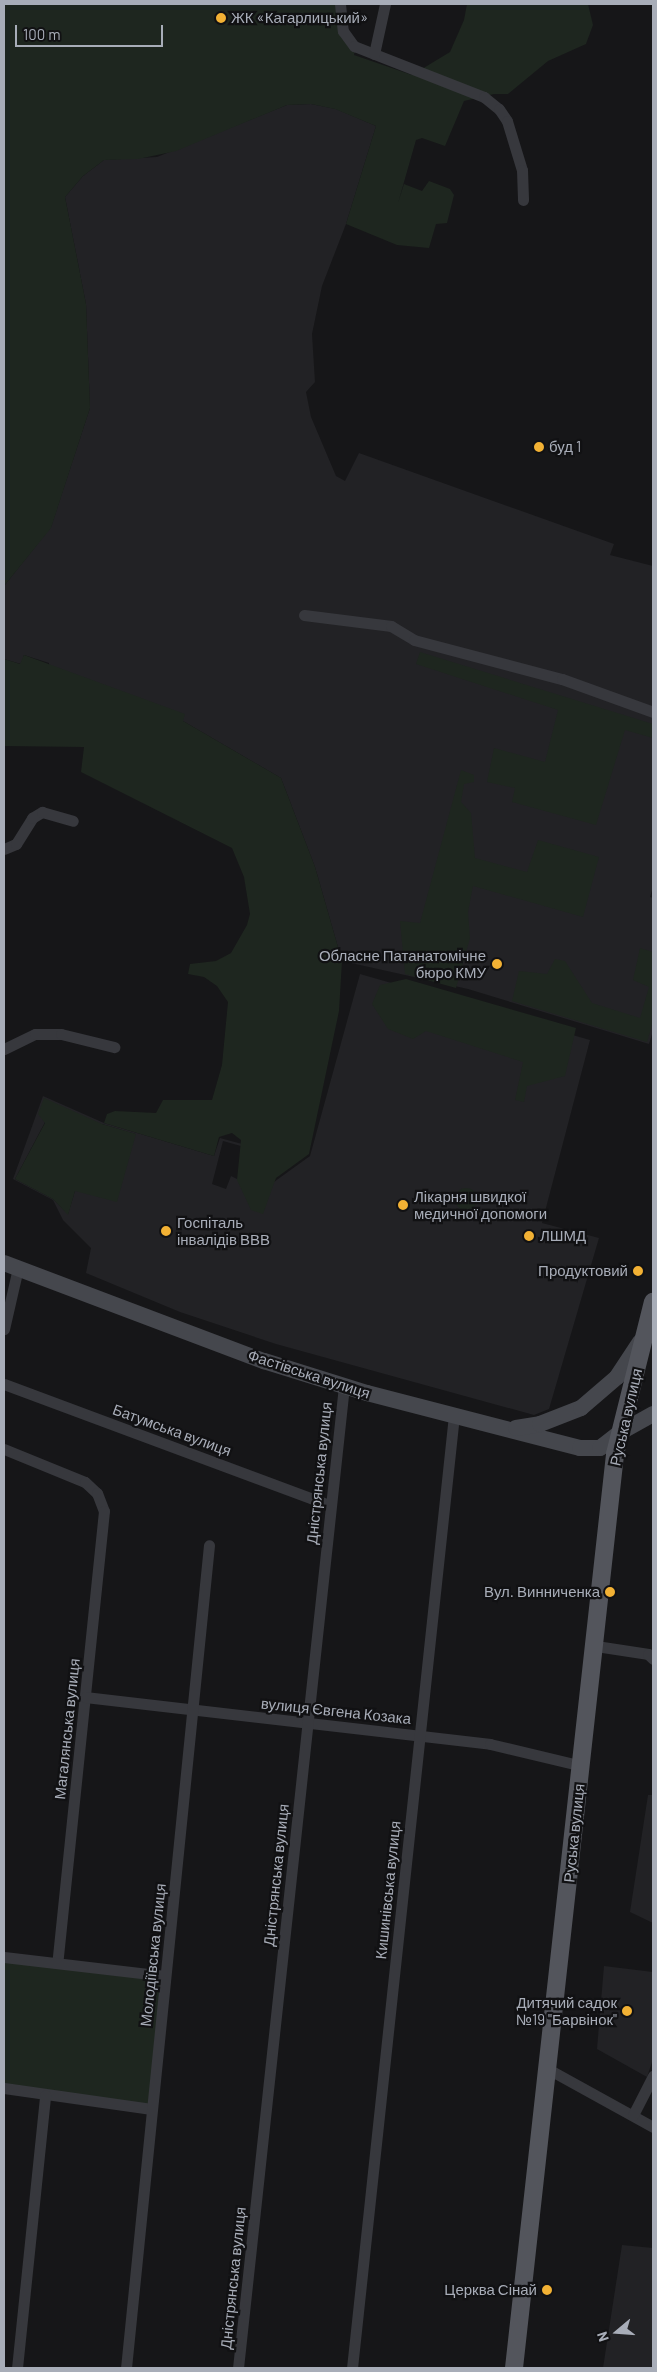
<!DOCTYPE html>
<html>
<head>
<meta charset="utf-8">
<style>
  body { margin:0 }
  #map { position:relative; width:657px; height:2372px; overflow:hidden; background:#161618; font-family:Barlow,sans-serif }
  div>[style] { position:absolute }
  .built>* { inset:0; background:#222225 }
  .green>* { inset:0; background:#1e261f }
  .round { border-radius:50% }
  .street>* { height:11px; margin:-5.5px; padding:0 5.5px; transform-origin:5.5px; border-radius:5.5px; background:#37383d }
  .secondary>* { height:16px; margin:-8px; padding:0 8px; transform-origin:8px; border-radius:8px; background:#45474d }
  .primary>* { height:18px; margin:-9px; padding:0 9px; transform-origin:9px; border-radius:9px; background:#53555c }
  .dots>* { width:14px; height:14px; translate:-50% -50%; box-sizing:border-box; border:2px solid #111113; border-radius:50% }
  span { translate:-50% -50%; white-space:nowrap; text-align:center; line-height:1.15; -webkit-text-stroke:4.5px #111113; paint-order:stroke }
  .poi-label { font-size:15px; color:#a8adb8 }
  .left { translate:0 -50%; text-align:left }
  .right { translate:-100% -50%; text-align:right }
  .street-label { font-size:15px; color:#a8adb8 }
  .frame { position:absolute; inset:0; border:5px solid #a8adb8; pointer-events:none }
  .north { position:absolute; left:592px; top:2307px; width:50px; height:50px; -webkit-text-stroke:4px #111113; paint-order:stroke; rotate:252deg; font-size:14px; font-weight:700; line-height:20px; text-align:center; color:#a8adb8 }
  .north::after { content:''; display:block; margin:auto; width:18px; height:22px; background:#a8adb8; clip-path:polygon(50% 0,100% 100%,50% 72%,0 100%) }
  .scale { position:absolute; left:15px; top:25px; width:148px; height:22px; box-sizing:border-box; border:2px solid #a8adb8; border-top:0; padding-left:6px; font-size:15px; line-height:18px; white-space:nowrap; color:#a8adb8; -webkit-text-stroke:4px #111113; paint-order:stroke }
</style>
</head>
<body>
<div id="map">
  <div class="built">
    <div style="clip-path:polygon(311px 104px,336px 109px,376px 126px,346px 224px,322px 286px,312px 334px,315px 382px,306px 392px,311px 417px,336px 476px,345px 481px,359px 453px,614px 544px,610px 555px,653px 566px,653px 887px,650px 897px,653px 898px,653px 1031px,649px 1044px,468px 989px,342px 961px,315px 867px,281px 778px,183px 721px,49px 666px,49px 663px,24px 655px,21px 664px,4px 659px,4px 586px,51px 527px,90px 408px,86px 304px,65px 197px,83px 176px,104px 160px,157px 157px,287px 105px)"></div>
    <div style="clip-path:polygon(evenodd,360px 974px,590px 1040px,542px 1223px,599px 1238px,549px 1409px,534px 1415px,276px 1344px,180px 1312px,86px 1273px,91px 1248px,63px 1220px,53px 1200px,13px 1179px,43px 1096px,104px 1123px,214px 1156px,220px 1138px,276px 1153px,267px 1187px,310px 1156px,360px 974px,45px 1122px,102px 1124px,135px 1134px,75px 1191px,68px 1214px,53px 1199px,15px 1179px,45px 1122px,360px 974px,223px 1141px,248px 1148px,239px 1180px,231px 1176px,226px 1189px,212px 1184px,223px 1141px)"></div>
    <div style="clip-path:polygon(648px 1795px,653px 1795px,653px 1923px,630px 1912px)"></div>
    <div style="clip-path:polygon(604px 1966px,653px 1972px,653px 2059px,647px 2077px,597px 2049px)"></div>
    <div style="clip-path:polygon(622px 2245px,653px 2248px,653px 2368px,603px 2368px)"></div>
  </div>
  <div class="green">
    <div style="clip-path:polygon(4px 4px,341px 4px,347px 34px,356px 43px,354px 55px,412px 75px,450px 52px,464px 20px,467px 4px,588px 4px,593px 25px,586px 44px,548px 61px,508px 94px,494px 94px,464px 101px,445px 146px,422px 138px,416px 140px,398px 203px,404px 184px,422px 191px,429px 181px,450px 189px,454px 195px,447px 223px,436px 224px,429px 248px,397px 245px,346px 224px,376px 126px,335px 109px,311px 104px,287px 105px,176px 151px,138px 159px,104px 160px,83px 176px,65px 197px,86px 304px,90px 408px,51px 528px,4px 586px)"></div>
    <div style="clip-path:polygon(420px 652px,653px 724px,653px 738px,625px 730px,596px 825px,512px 802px,515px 788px,487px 782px,494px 748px,545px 762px,558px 710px,416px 664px)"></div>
    <div style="clip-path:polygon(24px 655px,185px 714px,183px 721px,281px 778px,315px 867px,342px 961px,339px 1011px,309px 1154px,276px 1178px,263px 1214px,251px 1210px,237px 1180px,241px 1140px,232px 1133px,219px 1137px,214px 1156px,104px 1123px,107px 1114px,115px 1111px,156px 1113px,163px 1100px,212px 1100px,222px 1065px,228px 1002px,217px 986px,204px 977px,188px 974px,190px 964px,216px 961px,231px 953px,247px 925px,250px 914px,244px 877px,232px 848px,81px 772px,84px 747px,4px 746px,4px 659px,20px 664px)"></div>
    <div style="clip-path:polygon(461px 770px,474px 775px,474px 782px,464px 784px,461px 802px,471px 813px,475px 858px,527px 872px,538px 840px,599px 857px,583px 917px,473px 886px,468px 912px,470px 938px,456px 988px,405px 974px,400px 921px,420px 923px)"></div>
    <div style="clip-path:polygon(640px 948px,653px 952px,653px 1022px,647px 1042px,512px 1001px,519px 971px,547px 974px,555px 959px,565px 961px,592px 1003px,640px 1018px,649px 987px,633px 980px)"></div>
    <div style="clip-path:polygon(406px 979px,576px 1028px,565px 1076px,527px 1086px,524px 1102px,515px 1100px,523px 1062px,426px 1031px,413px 1039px,388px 1029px,372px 1004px,380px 985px)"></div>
    <div style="clip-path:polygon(44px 1098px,102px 1124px,136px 1134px,117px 1202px,75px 1191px,68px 1215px,53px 1199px,15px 1179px,45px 1123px,38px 1114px)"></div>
    <div class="round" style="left:455px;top:1188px;width:22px;height:22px"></div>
    <div style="clip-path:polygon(4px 1956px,165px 1976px,153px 2109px,4px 2088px)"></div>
  </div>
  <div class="street">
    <div style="left:340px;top:4px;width:27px;rotate:84deg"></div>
    <div style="left:343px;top:31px;width:19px;rotate:54deg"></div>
    <div style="left:354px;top:46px;width:140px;rotate:21.4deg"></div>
    <div style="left:484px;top:97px;width:19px;rotate:39deg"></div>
    <div style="left:499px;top:109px;width:14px;rotate:56deg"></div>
    <div style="left:507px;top:121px;width:51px;rotate:73deg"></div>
    <div style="left:522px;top:170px;width:30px;rotate:88deg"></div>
    <div style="left:374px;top:54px;width:51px;rotate:-77.6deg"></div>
    <div style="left:304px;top:615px;width:88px;rotate:7.2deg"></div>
    <div style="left:391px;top:626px;width:27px;rotate:31deg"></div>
    <div style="left:414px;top:640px;width:153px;rotate:14.8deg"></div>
    <div style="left:562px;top:679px;width:97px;rotate:19.9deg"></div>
    <div style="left:4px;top:849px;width:13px;rotate:-23deg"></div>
    <div style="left:16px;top:844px;width:31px;rotate:-58deg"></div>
    <div style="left:32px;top:818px;width:12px;rotate:-31deg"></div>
    <div style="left:42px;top:812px;width:32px;rotate:16deg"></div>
    <div style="left:4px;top:1049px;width:34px;rotate:-26deg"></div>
    <div style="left:35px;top:1034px;width:26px"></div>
    <div style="left:61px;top:1034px;width:55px;rotate:13.8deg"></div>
    <div style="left:4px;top:1329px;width:63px;rotate:-77.1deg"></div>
    <div style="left:4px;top:1384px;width:348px;rotate:20.4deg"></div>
    <div style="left:4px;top:1449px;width:87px;rotate:22.2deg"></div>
    <div style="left:85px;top:1482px;width:16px;rotate:43deg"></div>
    <div style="left:97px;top:1493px;width:19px;rotate:69deg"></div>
    <div style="left:104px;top:1511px;width:453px;rotate:95.9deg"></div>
    <div style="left:596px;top:1646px;width:53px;rotate:8.7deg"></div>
    <div style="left:648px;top:1654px;width:7px;rotate:45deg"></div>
    <div style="left:85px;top:1697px;width:408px;rotate:6.6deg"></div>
    <div style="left:490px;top:1744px;width:95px;rotate:13.4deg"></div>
    <div style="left:4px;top:1957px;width:162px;rotate:6.7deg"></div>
    <div style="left:548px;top:2069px;width:120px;rotate:28.9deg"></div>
    <div style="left:4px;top:2088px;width:149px;rotate:8.1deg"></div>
    <div style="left:633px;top:2115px;width:44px;rotate:-62.9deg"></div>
    <div style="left:17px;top:2368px;width:274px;rotate:-84.1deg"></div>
    <div style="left:126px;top:2368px;width:827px;rotate:-84.24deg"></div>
    <div style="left:238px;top:2368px;width:988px;rotate:-83.84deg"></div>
    <div style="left:352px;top:2368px;width:958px;rotate:-83.89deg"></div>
  </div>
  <div class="secondary">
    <div style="left:4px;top:1263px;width:278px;rotate:20.7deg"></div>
    <div style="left:264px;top:1361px;width:108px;rotate:17.3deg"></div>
    <div style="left:367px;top:1393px;width:220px;rotate:14.5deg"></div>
    <div style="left:580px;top:1448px;width:20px"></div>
    <div style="left:600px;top:1448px;width:24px;rotate:-38deg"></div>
    <div style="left:619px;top:1433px;width:39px;rotate:-29deg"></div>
    <div style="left:516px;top:1428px;width:24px;rotate:-9deg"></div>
    <div style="left:540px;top:1424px;width:44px;rotate:-21.3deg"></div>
    <div style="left:581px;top:1408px;width:48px;rotate:-40.7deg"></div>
    <div style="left:617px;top:1377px;width:42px;rotate:-56.7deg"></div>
  </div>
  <div class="primary">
    <div style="left:514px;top:2368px;width:920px;rotate:-83.69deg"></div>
    <div style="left:615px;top:1454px;width:157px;rotate:-76deg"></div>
  </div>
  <div class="dots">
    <div style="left:221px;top:18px;background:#f2b134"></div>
    <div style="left:539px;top:447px;background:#f2b134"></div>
    <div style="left:497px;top:964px;background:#f2b134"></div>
    <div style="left:403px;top:1205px;background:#f2b134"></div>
    <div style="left:166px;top:1231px;background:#f2b134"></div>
    <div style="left:529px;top:1236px;background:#f2b134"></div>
    <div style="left:638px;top:1271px;background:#f2b134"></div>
    <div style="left:610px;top:1592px;background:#f2b134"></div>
    <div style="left:627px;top:2011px;background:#f2b134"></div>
    <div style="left:547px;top:2290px;background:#f2b134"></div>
  </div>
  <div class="poi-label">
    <span class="left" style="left:231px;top:18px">ЖК «Кагарлицький»</span>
    <span class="left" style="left:549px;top:447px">буд 1</span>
    <span class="right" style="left:486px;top:964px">Обласне Патанатомічне<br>бюро КМУ</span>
    <span class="left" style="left:414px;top:1205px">Лікарня швидкої<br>медичної допомоги</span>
    <span class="left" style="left:177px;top:1231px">Госпіталь<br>інвалідів ВВВ</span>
    <span class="left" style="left:540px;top:1236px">ЛШМД</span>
    <span class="right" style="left:628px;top:1271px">Продуктовий</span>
    <span class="right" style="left:600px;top:1592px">Вул. Винниченка</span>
    <span class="right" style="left:617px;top:2011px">Дитячий садок<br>№19 "Барвінок"</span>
    <span class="right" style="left:537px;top:2290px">Церква Сінай</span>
  </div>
  <div class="street-label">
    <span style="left:309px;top:1374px;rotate:18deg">Фастівська вулиця</span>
    <span style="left:626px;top:1417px;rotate:-77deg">Руська вулиця</span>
    <span style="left:172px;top:1430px;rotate:20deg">Батумська вулиця</span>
    <span style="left:319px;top:1473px;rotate:-84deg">Дністрянська вулиця</span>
    <span style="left:336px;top:1711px;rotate:6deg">вулиця Євгена Козака</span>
    <span style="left:67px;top:1729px;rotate:-84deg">Магалянська вулиця</span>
    <span style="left:574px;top:1833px;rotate:-84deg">Руська вулиця</span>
    <span style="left:276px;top:1875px;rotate:-84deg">Дністрянська вулиця</span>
    <span style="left:388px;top:1890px;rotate:-84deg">Кишинівська вулиця</span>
    <span style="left:153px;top:1955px;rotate:-84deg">Молодіївська вулиця</span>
    <span style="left:233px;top:2278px;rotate:-84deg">Дністрянська вулиця</span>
  </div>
  <div class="frame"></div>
  <div class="north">N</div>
  <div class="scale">100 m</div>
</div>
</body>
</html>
